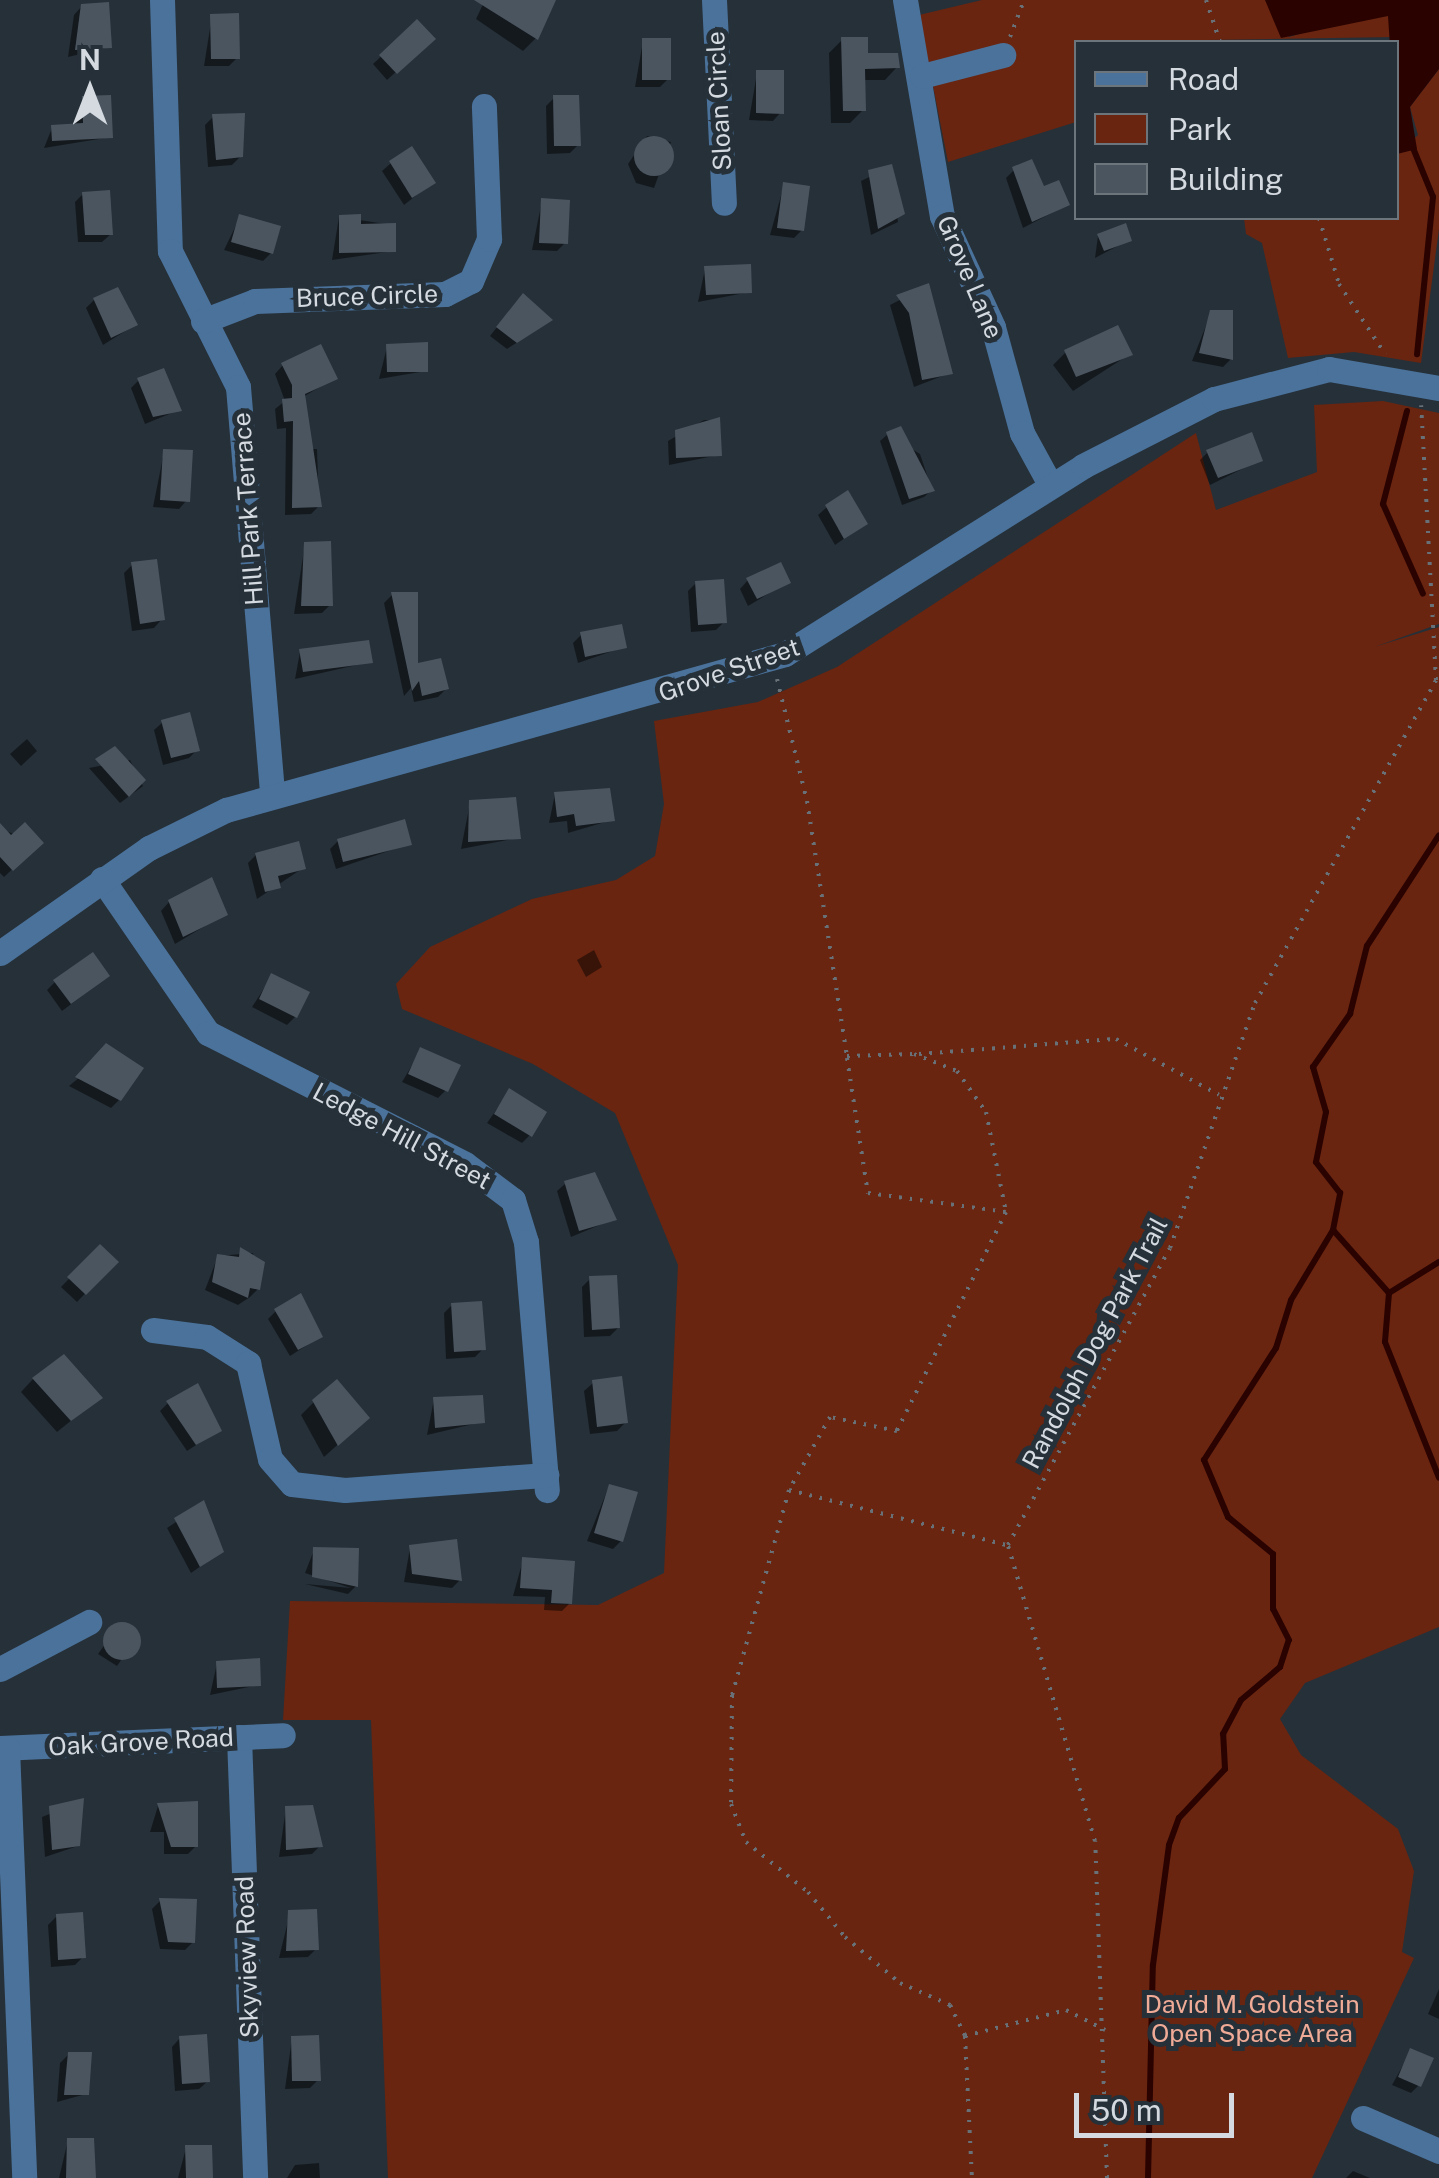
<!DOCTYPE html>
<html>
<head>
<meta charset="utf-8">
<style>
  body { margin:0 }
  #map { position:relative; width:1439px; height:2178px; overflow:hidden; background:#263039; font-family:"Public Sans",sans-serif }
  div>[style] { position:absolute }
  .green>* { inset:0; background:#692510 }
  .water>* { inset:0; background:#2a0300 }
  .shadow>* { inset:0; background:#0007 }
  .stream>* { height:6px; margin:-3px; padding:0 3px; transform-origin:3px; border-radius:3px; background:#2a0300 }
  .building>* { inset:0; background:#4b5560 }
  .round { border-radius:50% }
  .path>* { height:4px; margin-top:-2px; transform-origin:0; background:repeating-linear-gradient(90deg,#687178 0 2.5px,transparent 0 10.5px) }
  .minor>* { height:25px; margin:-12.5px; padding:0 12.5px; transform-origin:12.5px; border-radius:12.5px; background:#4a729b }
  span { translate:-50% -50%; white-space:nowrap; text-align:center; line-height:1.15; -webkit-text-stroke:10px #263039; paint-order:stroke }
  .street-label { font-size:25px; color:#d4dae0 }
  .park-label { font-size:25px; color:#f0ab97 }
  .legend { position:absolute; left:1074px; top:40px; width:325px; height:180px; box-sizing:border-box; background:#263039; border:2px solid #6c747c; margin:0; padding:12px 18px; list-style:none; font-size:30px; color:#d4dae0 }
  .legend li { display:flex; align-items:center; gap:20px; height:50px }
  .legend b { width:50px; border:2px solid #6c747c }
  .north { position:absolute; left:40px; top:40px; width:100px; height:100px; -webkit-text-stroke:8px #263039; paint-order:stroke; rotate:0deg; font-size:28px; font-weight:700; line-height:40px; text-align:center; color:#d4dae0 }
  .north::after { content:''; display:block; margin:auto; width:35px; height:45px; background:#d4dae0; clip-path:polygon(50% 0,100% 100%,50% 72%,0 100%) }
  .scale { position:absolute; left:1074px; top:2093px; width:160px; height:45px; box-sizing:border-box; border:5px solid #d4dae0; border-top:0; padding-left:12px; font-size:30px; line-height:35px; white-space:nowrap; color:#d4dae0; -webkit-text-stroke:8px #263039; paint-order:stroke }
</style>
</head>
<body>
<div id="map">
  <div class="green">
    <div style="clip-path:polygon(982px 0,1265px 0,1289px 37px,1372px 13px,1388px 16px,1395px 37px,1076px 42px,1076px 122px,948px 162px,919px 15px)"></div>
    <div style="clip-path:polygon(1439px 69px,1439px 229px,1421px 363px,1354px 352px,1288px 358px,1262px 243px,1246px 234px,1244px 218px,1396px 218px,1397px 154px,1418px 135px,1410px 107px)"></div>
    <div style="clip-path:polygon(1383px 401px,1439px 413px,1439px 624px,1374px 647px,1439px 627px,1439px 1627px,1305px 1683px,1280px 1719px,1301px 1755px,1398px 1829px,1414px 1871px,1402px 1952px,1414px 1958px,1312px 2178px,388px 2178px,371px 1720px,283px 1720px,290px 1601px,598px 1605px,664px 1573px,678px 1265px,615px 1113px,533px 1064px,402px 1009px,396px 984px,430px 947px,532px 899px,616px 880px,655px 856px,664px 804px,654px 721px,758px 702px,837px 667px,1196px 433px,1216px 510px,1317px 472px,1314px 405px)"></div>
  </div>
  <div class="water">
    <div style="clip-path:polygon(1265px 0,1439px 0,1439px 69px,1410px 107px,1417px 149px,1397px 154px,1388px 16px,1281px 38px)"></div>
  </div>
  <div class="shadow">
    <div style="clip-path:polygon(485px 0,541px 0,536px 38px,523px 51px,476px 19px)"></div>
    <div style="clip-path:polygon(82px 6px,110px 47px,68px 57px,74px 15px)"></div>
    <div style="clip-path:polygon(212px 16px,237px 58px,229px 66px,204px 66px)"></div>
    <div style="clip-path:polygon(417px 23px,432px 39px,387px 80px,373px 64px)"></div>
    <div style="clip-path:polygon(842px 40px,897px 67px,885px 80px,863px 80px,863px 110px,850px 123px,831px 123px,829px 53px)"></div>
    <div style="clip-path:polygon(643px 41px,668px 79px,660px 87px,635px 87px)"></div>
    <div style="clip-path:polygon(757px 73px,781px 112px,773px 121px,749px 120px)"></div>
    <div style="clip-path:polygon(83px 98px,111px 137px,44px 148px,52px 128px,76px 126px)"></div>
    <div style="clip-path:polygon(554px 98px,578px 145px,570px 153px,547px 154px,546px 106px)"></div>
    <div style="clip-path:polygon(213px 117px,241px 156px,232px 165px,208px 167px,205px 125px)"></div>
    <div style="clip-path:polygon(647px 136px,671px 142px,654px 188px,636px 183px,628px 164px)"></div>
    <div style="clip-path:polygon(391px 163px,433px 182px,404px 205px,382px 171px)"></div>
    <div style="clip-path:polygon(890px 167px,898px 222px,871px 235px,861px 181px)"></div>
    <div style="clip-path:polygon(1014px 170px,1043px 189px,1067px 205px,1023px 228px,1006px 178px)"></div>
    <div style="clip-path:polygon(784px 185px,802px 230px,794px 238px,770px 235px)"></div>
    <div style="clip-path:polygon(83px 194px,111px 234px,102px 242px,78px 242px,75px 202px)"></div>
    <div style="clip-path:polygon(542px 201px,565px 243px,557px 251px,532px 250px)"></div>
    <div style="clip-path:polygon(240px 217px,271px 253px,263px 261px,224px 250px)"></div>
    <div style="clip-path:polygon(339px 217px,393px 225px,394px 251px,332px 260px)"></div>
    <div style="clip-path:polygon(1098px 236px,1129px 240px,1095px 258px)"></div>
    <div style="clip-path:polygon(705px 269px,750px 292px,698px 302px)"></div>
    <div style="clip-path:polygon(927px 286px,950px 373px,914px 387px,890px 305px)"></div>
    <div style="clip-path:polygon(94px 300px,135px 325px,103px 345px,86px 308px)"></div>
    <div style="clip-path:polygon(515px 304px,541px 327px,507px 349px,490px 336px)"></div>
    <div style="clip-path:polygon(1211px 313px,1231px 359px,1223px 367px,1192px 361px)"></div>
    <div style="clip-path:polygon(387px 347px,426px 371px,379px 379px)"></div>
    <div style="clip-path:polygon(1066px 352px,1130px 354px,1073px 391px,1053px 365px)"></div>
    <div style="clip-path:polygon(283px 365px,335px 378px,303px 397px,309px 449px,317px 449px,319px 506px,311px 514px,285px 515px,286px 428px,277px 429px,275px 409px,285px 401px,275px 374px)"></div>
    <div style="clip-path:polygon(139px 380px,179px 410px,145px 424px,131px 388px)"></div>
    <div style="clip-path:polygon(704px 420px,718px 420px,719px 455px,669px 465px,668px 441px)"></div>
    <div style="clip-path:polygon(888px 434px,920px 454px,932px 490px,924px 497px,902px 505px,880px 441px)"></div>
    <div style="clip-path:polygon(164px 452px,187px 500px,179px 509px,153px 507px)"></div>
    <div style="clip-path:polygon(1208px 452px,1260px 460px,1210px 485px,1200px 460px)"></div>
    <div style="clip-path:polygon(827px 507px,865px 524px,835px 545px,818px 515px)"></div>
    <div style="clip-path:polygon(305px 544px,330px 605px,322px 613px,294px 614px)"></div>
    <div style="clip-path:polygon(133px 564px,162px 619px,154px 628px,132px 631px,124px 573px)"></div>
    <div style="clip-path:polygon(748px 580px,788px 582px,748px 606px,740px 589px)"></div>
    <div style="clip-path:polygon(696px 583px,724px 622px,716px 630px,691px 632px,688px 591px)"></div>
    <div style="clip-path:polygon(392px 595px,416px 595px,416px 666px,446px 689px,438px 697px,414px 702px,411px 688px,404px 696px,384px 603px)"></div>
    <div style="clip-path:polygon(581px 635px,624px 647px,578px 663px,573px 643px)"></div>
    <div style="clip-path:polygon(300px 652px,370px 662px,295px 679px)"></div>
    <div style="clip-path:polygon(163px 722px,197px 750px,189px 758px,163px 765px,154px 730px)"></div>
    <div style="clip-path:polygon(27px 739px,37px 751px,21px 766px,10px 754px)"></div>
    <div style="clip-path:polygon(130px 760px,143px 786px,120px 803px,89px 768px)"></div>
    <div style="clip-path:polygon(555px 794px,612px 820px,568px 833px,567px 821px,549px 823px)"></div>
    <div style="clip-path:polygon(470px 803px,518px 838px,461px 849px)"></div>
    <div style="clip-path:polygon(0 829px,40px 843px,4px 877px,0 873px)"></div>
    <div style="clip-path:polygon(338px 841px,409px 844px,336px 869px,330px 849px)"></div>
    <div style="clip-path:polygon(256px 855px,303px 868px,257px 899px,248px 863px)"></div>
    <div style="clip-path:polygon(169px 902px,225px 914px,175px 944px,161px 911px)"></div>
    <div style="clip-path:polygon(594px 950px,602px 967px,586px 977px,577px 960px)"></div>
    <div style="clip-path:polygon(272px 976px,295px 1017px,287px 1025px,252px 1007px)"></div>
    <div style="clip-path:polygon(55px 982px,98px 984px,62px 1011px,47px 990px)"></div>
    <div style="clip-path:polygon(421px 1050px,446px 1090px,438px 1098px,402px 1082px)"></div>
    <div style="clip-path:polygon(87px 1071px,119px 1100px,111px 1108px,69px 1086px)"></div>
    <div style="clip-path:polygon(509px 1092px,530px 1135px,522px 1143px,487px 1123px)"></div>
    <div style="clip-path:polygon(566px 1183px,614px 1219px,571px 1237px,557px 1191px)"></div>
    <div style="clip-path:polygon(100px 1247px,115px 1262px,77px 1302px,61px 1287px)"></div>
    <div style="clip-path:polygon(253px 1253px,258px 1289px,250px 1297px,238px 1305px,205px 1290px,218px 1256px)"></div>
    <div style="clip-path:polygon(590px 1279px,618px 1328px,610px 1336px,584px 1337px,582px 1287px)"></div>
    <div style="clip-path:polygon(452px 1305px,483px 1349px,475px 1357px,446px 1359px,444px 1313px)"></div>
    <div style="clip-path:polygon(276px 1311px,320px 1337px,290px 1356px,268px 1319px)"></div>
    <div style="clip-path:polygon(33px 1379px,99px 1398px,57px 1432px,21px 1392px)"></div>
    <div style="clip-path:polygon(593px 1383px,625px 1423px,617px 1431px,590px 1434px,584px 1391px)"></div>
    <div style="clip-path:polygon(434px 1399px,482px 1422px,427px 1435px)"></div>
    <div style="clip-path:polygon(314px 1402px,354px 1430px,324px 1457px,301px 1415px)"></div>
    <div style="clip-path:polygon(168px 1403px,219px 1430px,187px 1451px,160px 1411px)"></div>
    <div style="clip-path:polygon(609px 1486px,621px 1541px,613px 1549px,587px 1541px)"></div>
    <div style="clip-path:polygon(203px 1504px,221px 1552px,191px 1573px,167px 1528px)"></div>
    <div style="clip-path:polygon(410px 1548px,460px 1580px,452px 1588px,404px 1582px)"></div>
    <div style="clip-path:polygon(314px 1550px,356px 1586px,348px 1594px,305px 1584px,351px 1588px,305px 1573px)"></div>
    <div style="clip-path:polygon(523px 1560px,570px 1603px,562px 1611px,544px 1610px,545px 1597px,513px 1596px)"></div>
    <div style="clip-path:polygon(119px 1625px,137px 1637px,117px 1666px,98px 1654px)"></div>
    <div style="clip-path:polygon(217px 1663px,258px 1685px,210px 1695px)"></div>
    <div style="clip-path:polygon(82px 1801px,78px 1846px,45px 1857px,42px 1817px)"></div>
    <div style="clip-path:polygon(158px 1806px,196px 1846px,188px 1854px,164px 1854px,164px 1832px,150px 1832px)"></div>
    <div style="clip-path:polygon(286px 1808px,320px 1846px,312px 1854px,279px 1857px)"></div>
    <div style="clip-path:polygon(160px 1901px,193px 1942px,185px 1950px,160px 1949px,152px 1909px)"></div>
    <div style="clip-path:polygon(290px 1913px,316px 1949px,308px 1957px,279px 1958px)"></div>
    <div style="clip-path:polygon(57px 1916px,83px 1957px,75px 1965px,51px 1967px,48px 1925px)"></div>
    <div style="clip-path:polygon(1439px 1989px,1439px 2019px,1428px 2014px)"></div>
    <div style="clip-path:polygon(180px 2038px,208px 2081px,199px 2089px,175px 2091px,172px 2047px)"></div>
    <div style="clip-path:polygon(292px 2038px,318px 2080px,310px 2088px,285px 2089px)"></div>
    <div style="clip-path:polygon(1411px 2051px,1419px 2085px,1411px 2093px,1392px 2085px)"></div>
    <div style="clip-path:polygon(69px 2054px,86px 2094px,57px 2102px,60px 2063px)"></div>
    <div style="clip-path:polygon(68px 2140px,93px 2178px,59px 2178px)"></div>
    <div style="clip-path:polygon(186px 2148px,211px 2178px,178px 2178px)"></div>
    <div style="clip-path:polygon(319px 2163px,320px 2178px,287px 2178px,295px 2165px)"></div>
    <div style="clip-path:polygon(1353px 2171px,1370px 2178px,1346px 2178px)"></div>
  </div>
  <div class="stream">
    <div style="left:1411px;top:143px;width:58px;rotate:67.8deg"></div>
    <div style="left:1433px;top:197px;width:158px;rotate:95.8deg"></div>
    <div style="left:1407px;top:411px;width:96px;rotate:104.5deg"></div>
    <div style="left:1383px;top:504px;width:98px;rotate:66deg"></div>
    <div style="left:1333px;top:1230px;width:84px;rotate:48.4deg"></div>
    <div style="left:1389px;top:1293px;width:49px;rotate:94.7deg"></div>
    <div style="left:1385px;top:1342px;width:146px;rotate:68.3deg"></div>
    <div style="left:1389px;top:1293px;width:59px;rotate:-31.8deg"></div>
    <div style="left:1148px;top:2178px;width:213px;rotate:-88.7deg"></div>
    <div style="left:1153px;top:1965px;width:121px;rotate:-82.4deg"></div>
    <div style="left:1169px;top:1845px;width:29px;rotate:-70deg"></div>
    <div style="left:1179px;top:1818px;width:67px;rotate:-46.8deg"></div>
    <div style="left:1225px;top:1769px;width:35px;rotate:-93deg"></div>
    <div style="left:1223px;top:1734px;width:38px;rotate:-62deg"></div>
    <div style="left:1241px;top:1700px;width:51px;rotate:-40.2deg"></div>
    <div style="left:1280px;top:1667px;width:28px;rotate:-72deg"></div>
    <div style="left:1289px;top:1640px;width:35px;rotate:-117deg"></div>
    <div style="left:1273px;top:1609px;width:55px;rotate:-90deg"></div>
    <div style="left:1273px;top:1554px;width:58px;rotate:-140.6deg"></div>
    <div style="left:1228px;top:1517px;width:62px;rotate:-112.8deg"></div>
    <div style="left:1204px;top:1460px;width:133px;rotate:-57.3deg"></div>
    <div style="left:1276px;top:1348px;width:50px;rotate:-72.6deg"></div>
    <div style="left:1291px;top:1300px;width:82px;rotate:-59deg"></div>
    <div style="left:1333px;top:1230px;width:38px;rotate:-79deg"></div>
    <div style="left:1340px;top:1193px;width:39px;rotate:-128deg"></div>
    <div style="left:1316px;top:1162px;width:51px;rotate:-78.7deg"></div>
    <div style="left:1326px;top:1112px;width:47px;rotate:-106.1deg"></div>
    <div style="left:1313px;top:1067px;width:65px;rotate:-55.1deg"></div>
    <div style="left:1350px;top:1014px;width:70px;rotate:-76deg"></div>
    <div style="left:1367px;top:946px;width:132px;rotate:-57deg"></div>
  </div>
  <div class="building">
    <div style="clip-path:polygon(474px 0,556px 0,538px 40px)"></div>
    <div style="clip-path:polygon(109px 2px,112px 48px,75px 50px,81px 4px)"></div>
    <div style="clip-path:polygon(239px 13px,240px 59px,211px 59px,210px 14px)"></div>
    <div style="clip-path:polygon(417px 19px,436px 39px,397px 74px,379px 55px)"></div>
    <div style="clip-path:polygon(841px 37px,868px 37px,868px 53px,898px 53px,900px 68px,865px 69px,866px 111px,843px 111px)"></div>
    <div style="clip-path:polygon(642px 38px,671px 38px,671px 80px,642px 80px)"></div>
    <div style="clip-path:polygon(756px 70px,784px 70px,784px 114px,756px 113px)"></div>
    <div style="clip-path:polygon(111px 95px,113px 138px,52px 141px,51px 125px,83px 123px,82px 96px)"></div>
    <div style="clip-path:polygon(553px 95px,579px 95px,581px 146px,554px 146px)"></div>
    <div style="clip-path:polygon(245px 113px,243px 157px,216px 160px,212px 114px)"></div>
    <div class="round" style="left:634px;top:136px;width:40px;height:40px"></div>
    <div style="clip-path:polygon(412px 146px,436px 183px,412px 198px,389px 161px)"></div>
    <div style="clip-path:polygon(1032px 159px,1044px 186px,1059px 180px,1070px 205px,1032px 222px,1012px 167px)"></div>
    <div style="clip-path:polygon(892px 164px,905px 214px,878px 229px,868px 170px)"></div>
    <div style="clip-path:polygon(783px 182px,810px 186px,804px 231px,777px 228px)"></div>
    <div style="clip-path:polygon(110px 190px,113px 235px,85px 235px,82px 192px)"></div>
    <div style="clip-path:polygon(541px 198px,570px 200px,568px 244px,539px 243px)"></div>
    <div style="clip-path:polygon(239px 214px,281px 226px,273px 254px,231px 242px)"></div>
    <div style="clip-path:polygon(361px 214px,361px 224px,396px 223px,396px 252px,339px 253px,339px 215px)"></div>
    <div style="clip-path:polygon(1126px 223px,1132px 241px,1104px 251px,1097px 234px)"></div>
    <div style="clip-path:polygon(751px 264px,752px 293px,706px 295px,704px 266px)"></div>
    <div style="clip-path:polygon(929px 283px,953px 374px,922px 380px,909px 313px,896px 295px)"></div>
    <div style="clip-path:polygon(118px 287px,138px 325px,111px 338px,93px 298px)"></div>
    <div style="clip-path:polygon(523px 293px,553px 320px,517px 343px,496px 327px)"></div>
    <div style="clip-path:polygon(1210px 310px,1233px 310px,1233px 360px,1199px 353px)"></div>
    <div style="clip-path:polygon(1118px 325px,1133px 355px,1076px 377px,1064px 350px)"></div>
    <div style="clip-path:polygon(428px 342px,428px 372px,387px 372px,386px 344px)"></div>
    <div style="clip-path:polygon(321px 344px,338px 379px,305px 394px,322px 507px,292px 508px,293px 421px,284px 422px,282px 399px,292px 398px,292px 385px,281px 363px)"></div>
    <div style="clip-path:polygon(164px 368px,182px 411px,153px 417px,137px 378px)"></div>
    <div style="clip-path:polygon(720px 417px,722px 456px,676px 458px,675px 430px)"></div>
    <div style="clip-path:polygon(901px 426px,935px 491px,909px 499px,886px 432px)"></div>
    <div style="clip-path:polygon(1252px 432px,1263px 461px,1218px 478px,1206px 450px)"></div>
    <div style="clip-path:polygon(163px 449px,193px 450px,190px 502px,160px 500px)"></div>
    <div style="clip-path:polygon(848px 490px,868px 524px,844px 539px,825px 505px)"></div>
    <div style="clip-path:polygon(331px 541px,333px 606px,301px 606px,304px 542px)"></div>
    <div style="clip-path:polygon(157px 559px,165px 620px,140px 624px,131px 562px)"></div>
    <div style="clip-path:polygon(781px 562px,791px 583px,757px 599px,746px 578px)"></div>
    <div style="clip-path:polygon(724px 579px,727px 623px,698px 625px,695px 581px)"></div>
    <div style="clip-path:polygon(391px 592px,418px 592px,418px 663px,441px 658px,449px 689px,422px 696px,419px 681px,412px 691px)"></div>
    <div style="clip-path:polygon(622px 624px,627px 648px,585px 657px,580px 632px)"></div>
    <div style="clip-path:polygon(369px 640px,373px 663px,303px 672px,299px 649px)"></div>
    <div style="clip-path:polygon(190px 712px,200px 751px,171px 758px,161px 720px)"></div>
    <div style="clip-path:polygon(115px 746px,146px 780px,129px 797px,95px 759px)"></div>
    <div style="clip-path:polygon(610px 788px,615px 821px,576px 826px,574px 814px,557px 817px,554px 792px)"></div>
    <div style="clip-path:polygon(516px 797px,521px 839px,468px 842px,469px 800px)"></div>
    <div style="clip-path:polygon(405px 819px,412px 845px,343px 862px,337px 839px)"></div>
    <div style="clip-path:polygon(25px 822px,44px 843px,13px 871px,0 857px,0 823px,11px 835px)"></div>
    <div style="clip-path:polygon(299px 841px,306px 869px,278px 876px,281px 888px,265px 892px,255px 853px)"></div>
    <div style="clip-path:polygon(212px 877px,228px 915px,183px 937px,168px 900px)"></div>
    <div style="clip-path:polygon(93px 952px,110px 976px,71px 1004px,53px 980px)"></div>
    <div style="clip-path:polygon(271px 973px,310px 992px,297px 1018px,259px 999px)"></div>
    <div style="clip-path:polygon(106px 1043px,144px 1068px,121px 1101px,75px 1077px)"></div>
    <div style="clip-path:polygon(420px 1047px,461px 1065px,448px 1092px,408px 1074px)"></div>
    <div style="clip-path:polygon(509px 1088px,547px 1112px,532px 1137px,494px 1114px)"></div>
    <div style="clip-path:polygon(595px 1172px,617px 1220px,579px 1231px,564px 1181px)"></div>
    <div style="clip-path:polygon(100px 1244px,119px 1262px,86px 1295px,67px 1277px)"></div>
    <div style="clip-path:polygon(240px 1247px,265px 1262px,260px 1290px,250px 1288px,248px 1298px,212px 1282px,217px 1254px,239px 1257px)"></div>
    <div style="clip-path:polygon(617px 1275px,620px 1328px,592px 1330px,589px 1276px)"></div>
    <div style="clip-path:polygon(301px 1293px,323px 1337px,298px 1350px,274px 1309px)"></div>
    <div style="clip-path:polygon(482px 1301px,486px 1350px,454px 1352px,451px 1303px)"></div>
    <div style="clip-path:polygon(64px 1354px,103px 1398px,71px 1421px,32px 1378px)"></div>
    <div style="clip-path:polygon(622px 1376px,628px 1423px,597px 1427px,592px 1380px)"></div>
    <div style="clip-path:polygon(337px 1379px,370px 1418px,338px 1446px,312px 1400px)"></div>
    <div style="clip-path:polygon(198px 1383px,222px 1431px,196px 1445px,166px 1401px)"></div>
    <div style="clip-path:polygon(483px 1395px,485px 1423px,435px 1428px,433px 1397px)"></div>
    <div style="clip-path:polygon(609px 1484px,638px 1492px,623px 1542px,594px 1533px)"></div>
    <div style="clip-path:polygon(204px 1500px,224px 1552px,200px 1567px,174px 1518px)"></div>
    <div style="clip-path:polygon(457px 1539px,462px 1581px,412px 1574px,409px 1545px)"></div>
    <div style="clip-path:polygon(313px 1547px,359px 1548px,358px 1587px,312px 1577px)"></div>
    <div style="clip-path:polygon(522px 1557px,575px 1561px,572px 1604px,551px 1603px,552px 1590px,520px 1588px)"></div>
    <div class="round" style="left:103px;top:1622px;width:38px;height:38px"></div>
    <div style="clip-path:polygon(260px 1658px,261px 1686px,217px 1688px,216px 1661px)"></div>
    <div style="clip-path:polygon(84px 1798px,80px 1846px,52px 1850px,49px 1806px)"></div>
    <div style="clip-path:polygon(198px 1801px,198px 1847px,171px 1847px,157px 1803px)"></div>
    <div style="clip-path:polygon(313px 1805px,323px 1847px,286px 1850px,285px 1806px)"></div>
    <div style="clip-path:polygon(159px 1898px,197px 1899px,195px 1943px,168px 1942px)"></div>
    <div style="clip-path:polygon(317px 1909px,319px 1950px,286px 1951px,288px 1910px)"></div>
    <div style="clip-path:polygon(83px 1912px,86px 1958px,58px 1960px,56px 1914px)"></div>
    <div style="clip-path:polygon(207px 2034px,210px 2082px,182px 2084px,179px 2036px)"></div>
    <div style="clip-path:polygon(319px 2035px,321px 2081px,292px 2081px,291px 2036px)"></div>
    <div style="clip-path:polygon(1410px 2048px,1434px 2058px,1421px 2087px,1398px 2077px)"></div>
    <div style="clip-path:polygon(68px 2052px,92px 2052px,89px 2095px,64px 2095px)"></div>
    <div style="clip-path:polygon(67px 2138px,94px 2138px,96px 2178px,66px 2178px)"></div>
    <div style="clip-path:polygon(185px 2145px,212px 2145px,213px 2178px,186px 2178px)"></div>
  </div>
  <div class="path">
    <div style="left:1206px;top:0;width:44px;rotate:71.6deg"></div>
    <div style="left:1010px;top:37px;width:40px;rotate:-69deg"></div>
    <div style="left:1319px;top:218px;width:69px;rotate:73.1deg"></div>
    <div style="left:1339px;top:284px;width:84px;rotate:56.7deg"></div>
    <div style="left:777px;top:679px;width:126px;rotate:76.2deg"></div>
    <div style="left:807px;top:801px;width:258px;rotate:81.1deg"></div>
    <div style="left:847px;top:1056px;width:67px;rotate:-1.7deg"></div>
    <div style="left:914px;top:1054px;width:46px;rotate:21.6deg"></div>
    <div style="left:957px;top:1071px;width:50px;rotate:54.7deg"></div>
    <div style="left:986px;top:1112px;width:102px;rotate:78.7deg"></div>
    <div style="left:1006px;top:1212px;width:245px;rotate:116.5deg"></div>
    <div style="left:897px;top:1431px;width:68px;rotate:-168.2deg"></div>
    <div style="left:830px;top:1417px;width:84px;rotate:119.3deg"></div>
    <div style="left:789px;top:1490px;width:213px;rotate:105.5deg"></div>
    <div style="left:732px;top:1695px;width:109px;rotate:90.5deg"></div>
    <div style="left:731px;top:1804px;width:41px;rotate:68.5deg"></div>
    <div style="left:746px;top:1842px;width:80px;rotate:38.9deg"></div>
    <div style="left:808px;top:1892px;width:58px;rotate:50.6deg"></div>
    <div style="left:845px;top:1937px;width:72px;rotate:39.9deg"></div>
    <div style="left:900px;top:1983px;width:55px;rotate:23.7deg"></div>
    <div style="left:950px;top:2005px;width:34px;rotate:64deg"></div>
    <div style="left:965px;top:2036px;width:142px;rotate:87.2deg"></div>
    <div style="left:919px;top:1054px;width:198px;rotate:-4.4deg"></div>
    <div style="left:1116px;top:1039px;width:117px;rotate:28.5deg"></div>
    <div style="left:847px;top:1058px;width:137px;rotate:81.2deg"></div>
    <div style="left:868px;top:1193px;width:139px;rotate:7.8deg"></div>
    <div style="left:789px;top:1490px;width:225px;rotate:14.2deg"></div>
    <div style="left:965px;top:2036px;width:104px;rotate:-14.4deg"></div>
    <div style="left:1066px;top:2010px;width:44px;rotate:27.1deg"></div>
    <div style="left:1107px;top:2178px;width:337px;rotate:-92deg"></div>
    <div style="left:1095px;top:1841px;width:309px;rotate:-106.4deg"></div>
    <div style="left:1008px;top:1545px;width:338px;rotate:-61.4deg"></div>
    <div style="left:1170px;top:1248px;width:259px;rotate:-70.9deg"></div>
    <div style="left:1255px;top:1003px;width:370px;rotate:-60.7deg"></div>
    <div style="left:1436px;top:680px;width:275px;rotate:-93.1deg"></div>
  </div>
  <div class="minor">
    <div style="left:162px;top:0;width:251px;rotate:88.2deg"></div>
    <div style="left:170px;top:251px;width:152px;rotate:63.4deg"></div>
    <div style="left:238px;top:387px;width:409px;rotate:85.2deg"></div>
    <div style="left:714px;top:0;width:203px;rotate:87.2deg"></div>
    <div style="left:905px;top:0;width:219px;rotate:80.3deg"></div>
    <div style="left:942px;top:216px;width:122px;rotate:65.3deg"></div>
    <div style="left:993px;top:327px;width:110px;rotate:74.7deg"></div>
    <div style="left:1022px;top:433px;width:60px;rotate:61.3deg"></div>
    <div style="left:922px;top:76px;width:84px;rotate:-14.5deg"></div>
    <div style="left:203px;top:321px;width:56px;rotate:-21deg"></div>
    <div style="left:255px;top:301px;width:190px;rotate:-2.1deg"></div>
    <div style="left:445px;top:294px;width:29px;rotate:-27deg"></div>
    <div style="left:471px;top:281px;width:46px;rotate:-66.8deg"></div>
    <div style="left:489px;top:239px;width:133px;rotate:-92.2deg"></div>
    <div style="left:102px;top:879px;width:187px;rotate:55.5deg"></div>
    <div style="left:208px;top:1033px;width:288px;rotate:27deg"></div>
    <div style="left:465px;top:1164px;width:60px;rotate:36.9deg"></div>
    <div style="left:513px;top:1200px;width:44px;rotate:72.8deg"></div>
    <div style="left:526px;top:1242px;width:249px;rotate:85.2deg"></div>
    <div style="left:0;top:953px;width:182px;rotate:-35.2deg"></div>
    <div style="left:149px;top:848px;width:86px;rotate:-26.3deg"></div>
    <div style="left:226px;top:810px;width:580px;rotate:-15.59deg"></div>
    <div style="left:785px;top:654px;width:352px;rotate:-32.2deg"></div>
    <div style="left:1083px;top:466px;width:147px;rotate:-27.1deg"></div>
    <div style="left:1214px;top:399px;width:119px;rotate:-14.6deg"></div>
    <div style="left:1329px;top:369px;width:112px;rotate:9.8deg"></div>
    <div style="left:153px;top:1330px;width:54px;rotate:7.4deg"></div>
    <div style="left:207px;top:1337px;width:49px;rotate:32.4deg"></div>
    <div style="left:248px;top:1363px;width:98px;rotate:77.1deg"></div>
    <div style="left:270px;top:1459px;width:33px;rotate:49deg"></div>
    <div style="left:292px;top:1484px;width:53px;rotate:6.5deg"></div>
    <div style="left:345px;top:1490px;width:202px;rotate:-4.3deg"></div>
    <div style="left:0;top:1669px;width:101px;rotate:-27.8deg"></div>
    <div style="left:239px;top:1737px;width:441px;rotate:87.9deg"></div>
    <div style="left:0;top:1748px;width:283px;rotate:-2.6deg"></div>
    <div style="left:7px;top:1748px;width:430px;rotate:87.7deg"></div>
    <div style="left:1363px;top:2118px;width:83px;rotate:23.5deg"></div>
  </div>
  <div class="street-label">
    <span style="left:719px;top:101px;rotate:-93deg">Sloan Circle</span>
    <span style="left:970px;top:277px;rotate:67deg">Grove Lane</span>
    <span style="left:367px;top:296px;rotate:-2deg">Bruce Circle</span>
    <span style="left:248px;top:509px;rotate:-94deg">Hill Park Terrace</span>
    <span style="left:729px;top:670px;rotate:-19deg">Grove Street</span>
    <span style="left:402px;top:1136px;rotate:28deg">Ledge Hill Street</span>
    <span style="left:1095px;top:1343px;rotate:-62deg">Randolph Dog Park Trail</span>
    <span style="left:141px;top:1742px;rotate:-3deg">Oak Grove Road</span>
    <span style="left:247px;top:1957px;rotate:-92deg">Skyview Road</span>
  </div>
  <div class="park-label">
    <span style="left:1252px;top:2019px">David M. Goldstein<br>Open Space Area</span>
  </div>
  <ul class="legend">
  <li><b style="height:12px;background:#4a729b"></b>Road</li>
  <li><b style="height:28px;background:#692510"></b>Park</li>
  <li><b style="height:28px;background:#4b5560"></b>Building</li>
  </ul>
  <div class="north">N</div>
  <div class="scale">50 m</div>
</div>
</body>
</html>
